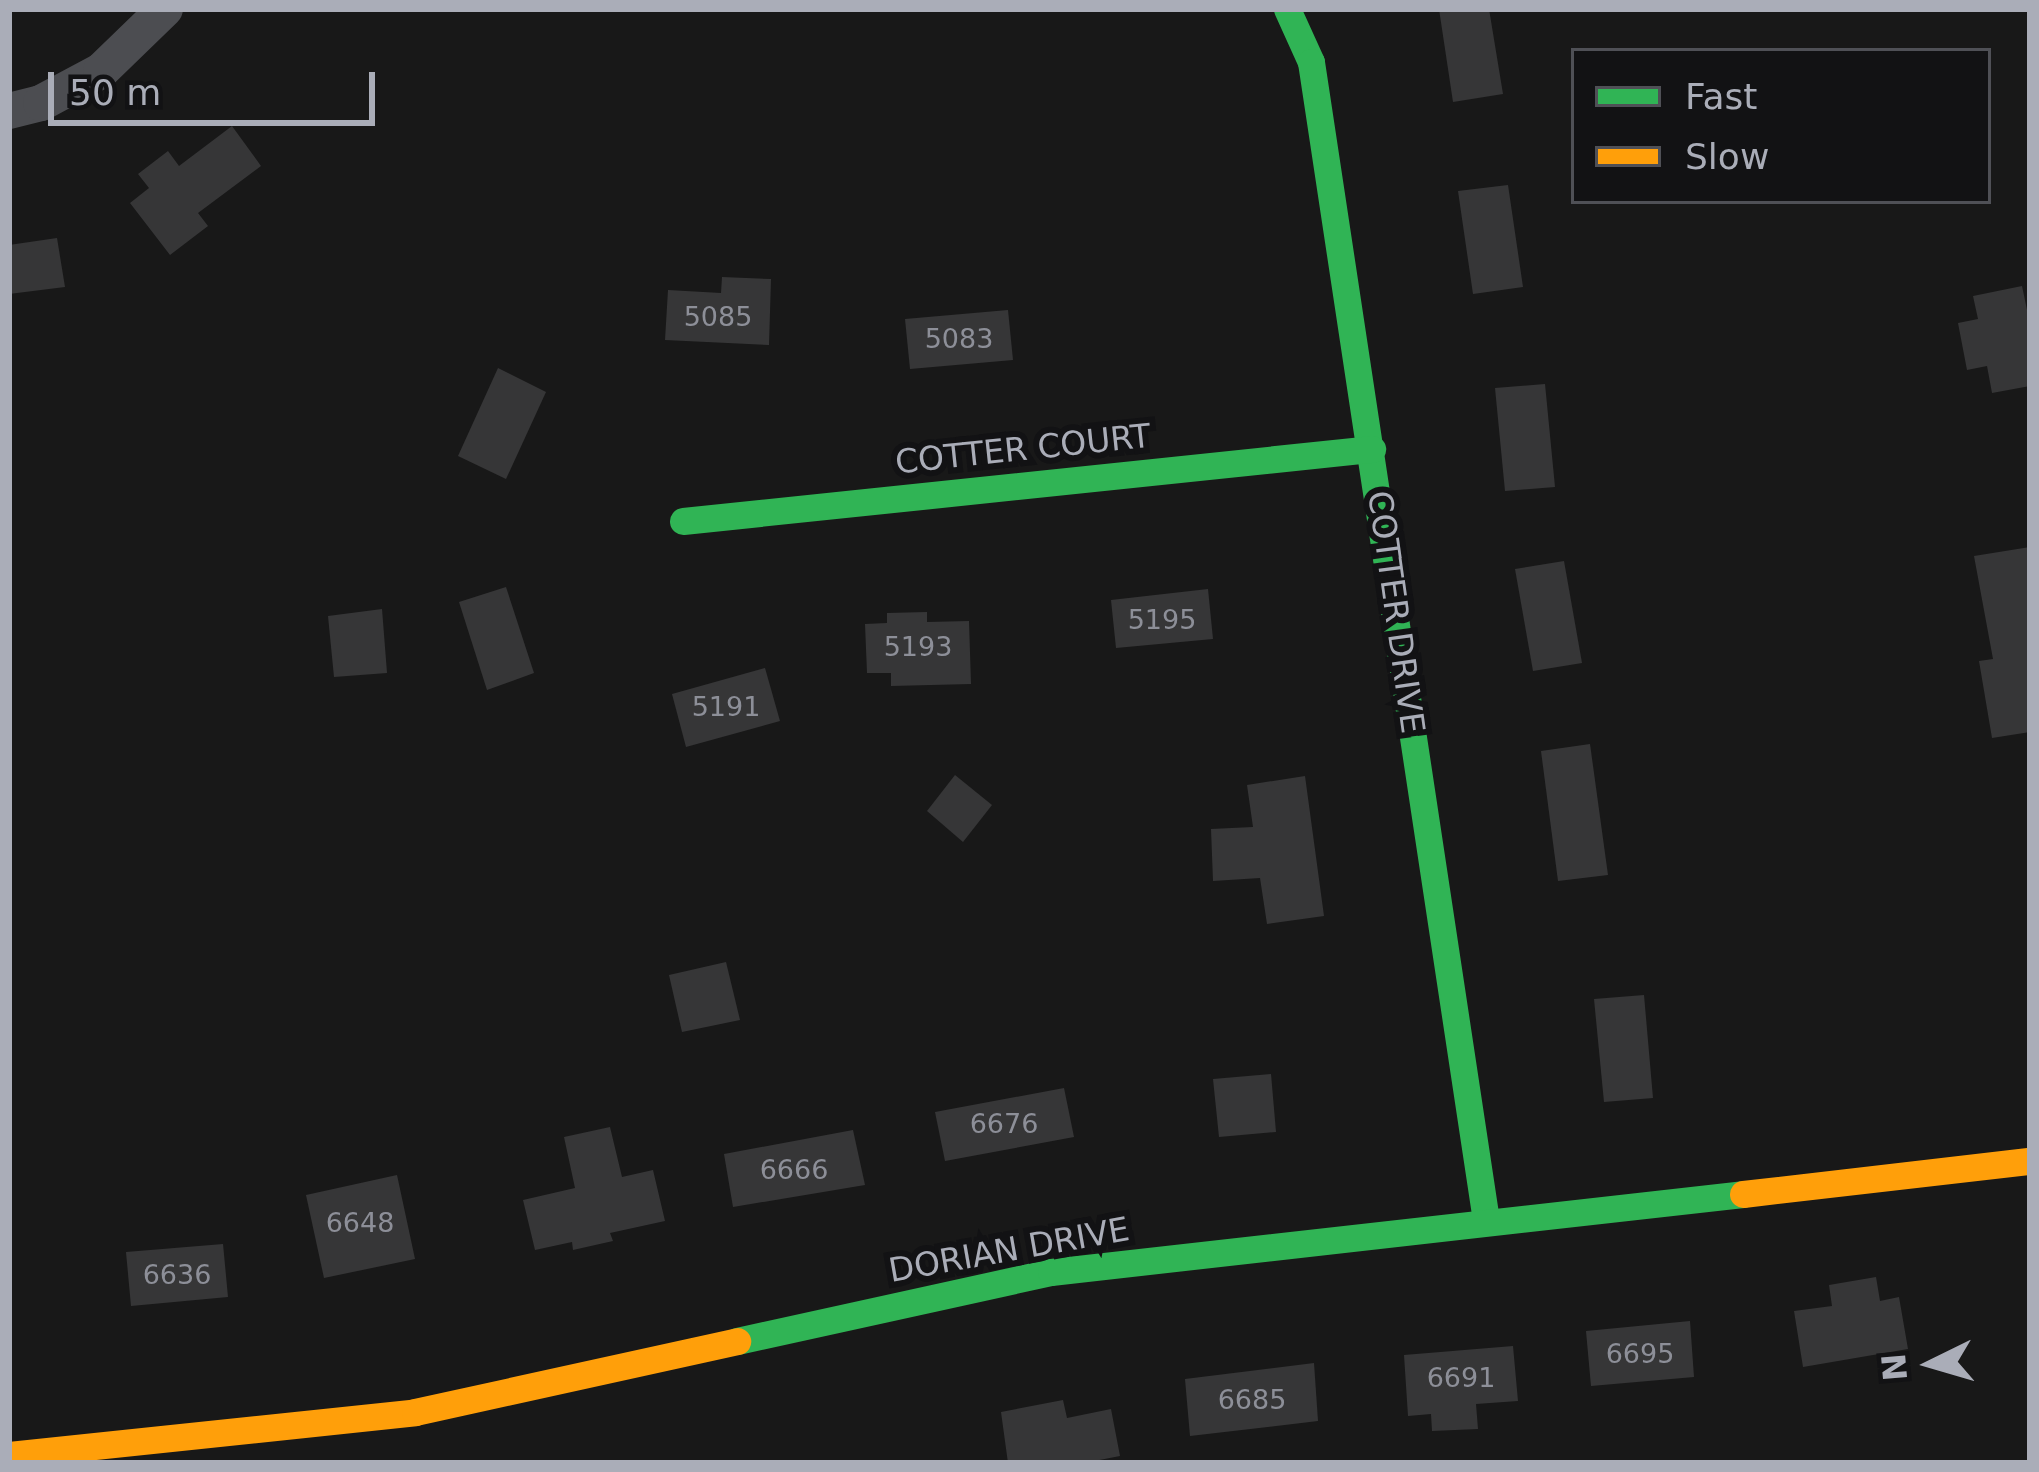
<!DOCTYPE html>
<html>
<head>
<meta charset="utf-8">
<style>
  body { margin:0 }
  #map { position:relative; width:2039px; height:1472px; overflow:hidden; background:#181818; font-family:"DejaVu Sans",sans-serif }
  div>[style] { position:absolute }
  .building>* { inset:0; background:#363637 }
  .street>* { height:36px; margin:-18px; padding:0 18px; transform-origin:18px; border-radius:18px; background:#4c4d51 }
  .fast>* { height:27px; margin:-13.5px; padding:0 13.5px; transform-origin:13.5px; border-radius:13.5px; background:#30b455 }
  .slow>* { height:27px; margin:-13.5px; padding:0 13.5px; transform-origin:13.5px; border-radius:13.5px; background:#ff9f0a }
  span { translate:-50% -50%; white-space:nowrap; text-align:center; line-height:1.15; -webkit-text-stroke:12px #121214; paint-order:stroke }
  .number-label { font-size:27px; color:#8d8f98 }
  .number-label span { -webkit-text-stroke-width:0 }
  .street-label { font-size:33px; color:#aaadb8 }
  .frame { position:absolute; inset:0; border:12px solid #aaadb8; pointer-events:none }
  .legend { position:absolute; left:1571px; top:48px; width:420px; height:156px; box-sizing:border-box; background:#121214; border:3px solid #4f5056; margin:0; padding:15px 21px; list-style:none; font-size:36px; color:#aaadb8 }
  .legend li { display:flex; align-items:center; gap:24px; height:60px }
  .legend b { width:60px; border:3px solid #4f5056 }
  .north { position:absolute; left:1871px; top:1304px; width:120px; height:120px; -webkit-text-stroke:9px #121214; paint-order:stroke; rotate:265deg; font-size:33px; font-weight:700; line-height:48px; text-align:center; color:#aaadb8 }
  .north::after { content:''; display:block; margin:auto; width:42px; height:54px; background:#aaadb8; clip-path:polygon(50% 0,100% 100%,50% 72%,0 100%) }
  .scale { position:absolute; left:48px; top:72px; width:327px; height:54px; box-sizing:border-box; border:6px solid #aaadb8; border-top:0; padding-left:15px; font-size:36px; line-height:42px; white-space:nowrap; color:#aaadb8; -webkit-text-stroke:9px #121214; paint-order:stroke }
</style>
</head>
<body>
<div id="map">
  <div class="building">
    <div style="clip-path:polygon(1439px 9px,1489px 9px,1503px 94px,1453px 102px)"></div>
    <div style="clip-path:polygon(232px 126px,261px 166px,198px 213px,208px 226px,170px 255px,130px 203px,149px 188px,138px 174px,168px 151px,179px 166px)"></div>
    <div style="clip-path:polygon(1508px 185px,1523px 287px,1473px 294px,1458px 191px)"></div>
    <div style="clip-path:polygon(57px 238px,65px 287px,9px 294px,9px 245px)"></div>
    <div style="clip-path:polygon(722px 277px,771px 279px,769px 345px,665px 340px,668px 290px,721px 293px)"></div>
    <div style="clip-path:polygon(2022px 286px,2030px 324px,2030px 386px,1992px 393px,1987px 366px,1967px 370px,1958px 323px,1978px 319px,1973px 296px)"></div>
    <div style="clip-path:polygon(1008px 310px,1013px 360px,910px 369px,905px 319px)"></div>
    <div style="clip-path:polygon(498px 368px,546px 392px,506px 479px,458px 456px)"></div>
    <div style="clip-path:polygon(1545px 384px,1555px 487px,1505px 491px,1495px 388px)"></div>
    <div style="clip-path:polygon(2030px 547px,2030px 732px,1992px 738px,1979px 661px,1993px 659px,1974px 556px)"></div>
    <div style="clip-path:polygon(1564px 561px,1582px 663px,1533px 671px,1515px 569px)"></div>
    <div style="clip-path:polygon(506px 587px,534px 673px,487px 690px,459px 602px)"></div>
    <div style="clip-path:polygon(1208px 589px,1213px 639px,1116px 648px,1111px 600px)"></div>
    <div style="clip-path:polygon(382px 609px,387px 673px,334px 677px,328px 616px)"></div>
    <div style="clip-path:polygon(927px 612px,927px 622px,969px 621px,971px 684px,891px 686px,891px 673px,867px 673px,865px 624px,887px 623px,887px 613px)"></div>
    <div style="clip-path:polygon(765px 668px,780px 721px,686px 747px,672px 694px)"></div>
    <div style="clip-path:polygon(1590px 744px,1608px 875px,1558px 881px,1541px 751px)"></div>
    <div style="clip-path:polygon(955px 775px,992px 805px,963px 842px,927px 811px)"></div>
    <div style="clip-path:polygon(1305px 776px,1324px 916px,1267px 924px,1260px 878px,1213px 881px,1211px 829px,1253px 827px,1247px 785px)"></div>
    <div style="clip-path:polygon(726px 962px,740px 1020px,682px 1032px,669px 975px)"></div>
    <div style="clip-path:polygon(1644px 995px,1653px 1098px,1604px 1102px,1594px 999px)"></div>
    <div style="clip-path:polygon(1271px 1074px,1276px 1132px,1219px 1137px,1213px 1079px)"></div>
    <div style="clip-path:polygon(1064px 1088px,1074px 1137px,945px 1161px,935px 1112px)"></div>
    <div style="clip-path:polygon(610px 1127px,622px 1177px,653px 1170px,665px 1221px,610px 1233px,613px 1241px,573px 1250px,572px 1242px,535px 1250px,523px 1200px,575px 1188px,564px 1137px)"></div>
    <div style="clip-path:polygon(853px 1130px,865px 1185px,733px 1207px,724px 1154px)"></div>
    <div style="clip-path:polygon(397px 1175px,415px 1259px,324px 1278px,306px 1195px)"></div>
    <div style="clip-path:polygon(223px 1244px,228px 1297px,131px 1306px,126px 1252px)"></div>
    <div style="clip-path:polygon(1876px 1277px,1880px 1301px,1899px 1297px,1908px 1349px,1803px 1367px,1794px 1311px,1832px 1306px,1829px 1285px)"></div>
    <div style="clip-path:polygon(1690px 1321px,1694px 1377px,1591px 1386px,1586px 1331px)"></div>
    <div style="clip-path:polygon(1513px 1346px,1518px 1401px,1476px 1404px,1478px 1429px,1432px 1431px,1431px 1414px,1408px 1416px,1404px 1355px)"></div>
    <div style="clip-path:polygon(1314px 1363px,1318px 1421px,1190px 1436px,1185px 1379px)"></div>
    <div style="clip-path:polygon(1063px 1400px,1067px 1418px,1111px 1409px,1120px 1456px,1084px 1463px,1008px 1463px,1001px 1412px)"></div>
  </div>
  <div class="street">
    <div style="left:9px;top:111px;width:33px;rotate:-14deg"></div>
    <div style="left:41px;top:103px;width:68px;rotate:-28.1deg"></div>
    <div style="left:101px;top:71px;width:89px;rotate:-44.1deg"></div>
  </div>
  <div class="fast">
    <div style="left:1287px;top:9px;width:58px;rotate:65.6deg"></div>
    <div style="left:1311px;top:62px;width:1172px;rotate:81.41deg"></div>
    <div style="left:683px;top:521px;width:693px;rotate:-5.97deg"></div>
    <div style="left:737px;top:1341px;width:321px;rotate:-12.4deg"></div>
    <div style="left:1051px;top:1272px;width:696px;rotate:-6.43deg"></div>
  </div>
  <div class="slow">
    <div style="left:1743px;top:1194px;width:289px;rotate:-6.6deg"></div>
    <div style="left:9px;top:1455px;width:408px;rotate:-6deg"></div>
    <div style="left:415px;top:1412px;width:330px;rotate:-12.4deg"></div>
  </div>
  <div class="number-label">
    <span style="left:718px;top:317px">5085</span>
    <span style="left:959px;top:339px">5083</span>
    <span style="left:1162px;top:620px">5195</span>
    <span style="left:918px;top:647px">5193</span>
    <span style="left:726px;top:707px">5191</span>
    <span style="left:1004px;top:1124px">6676</span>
    <span style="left:794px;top:1170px">6666</span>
    <span style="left:360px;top:1223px">6648</span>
    <span style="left:177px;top:1275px">6636</span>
    <span style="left:1640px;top:1354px">6695</span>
    <span style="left:1461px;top:1378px">6691</span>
    <span style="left:1252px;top:1400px">6685</span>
  </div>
  <div class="street-label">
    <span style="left:1023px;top:449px;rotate:-6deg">COTTER COURT</span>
    <span style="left:1396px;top:612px;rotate:82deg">COTTER DRIVE</span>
    <span style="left:1009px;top:1250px;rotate:-10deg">DORIAN DRIVE</span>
  </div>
  <div class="frame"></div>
  <ul class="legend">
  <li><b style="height:15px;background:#30b455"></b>Fast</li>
  <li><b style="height:15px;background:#ff9f0a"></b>Slow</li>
  </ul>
  <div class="north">N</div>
  <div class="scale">50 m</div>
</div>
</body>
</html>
